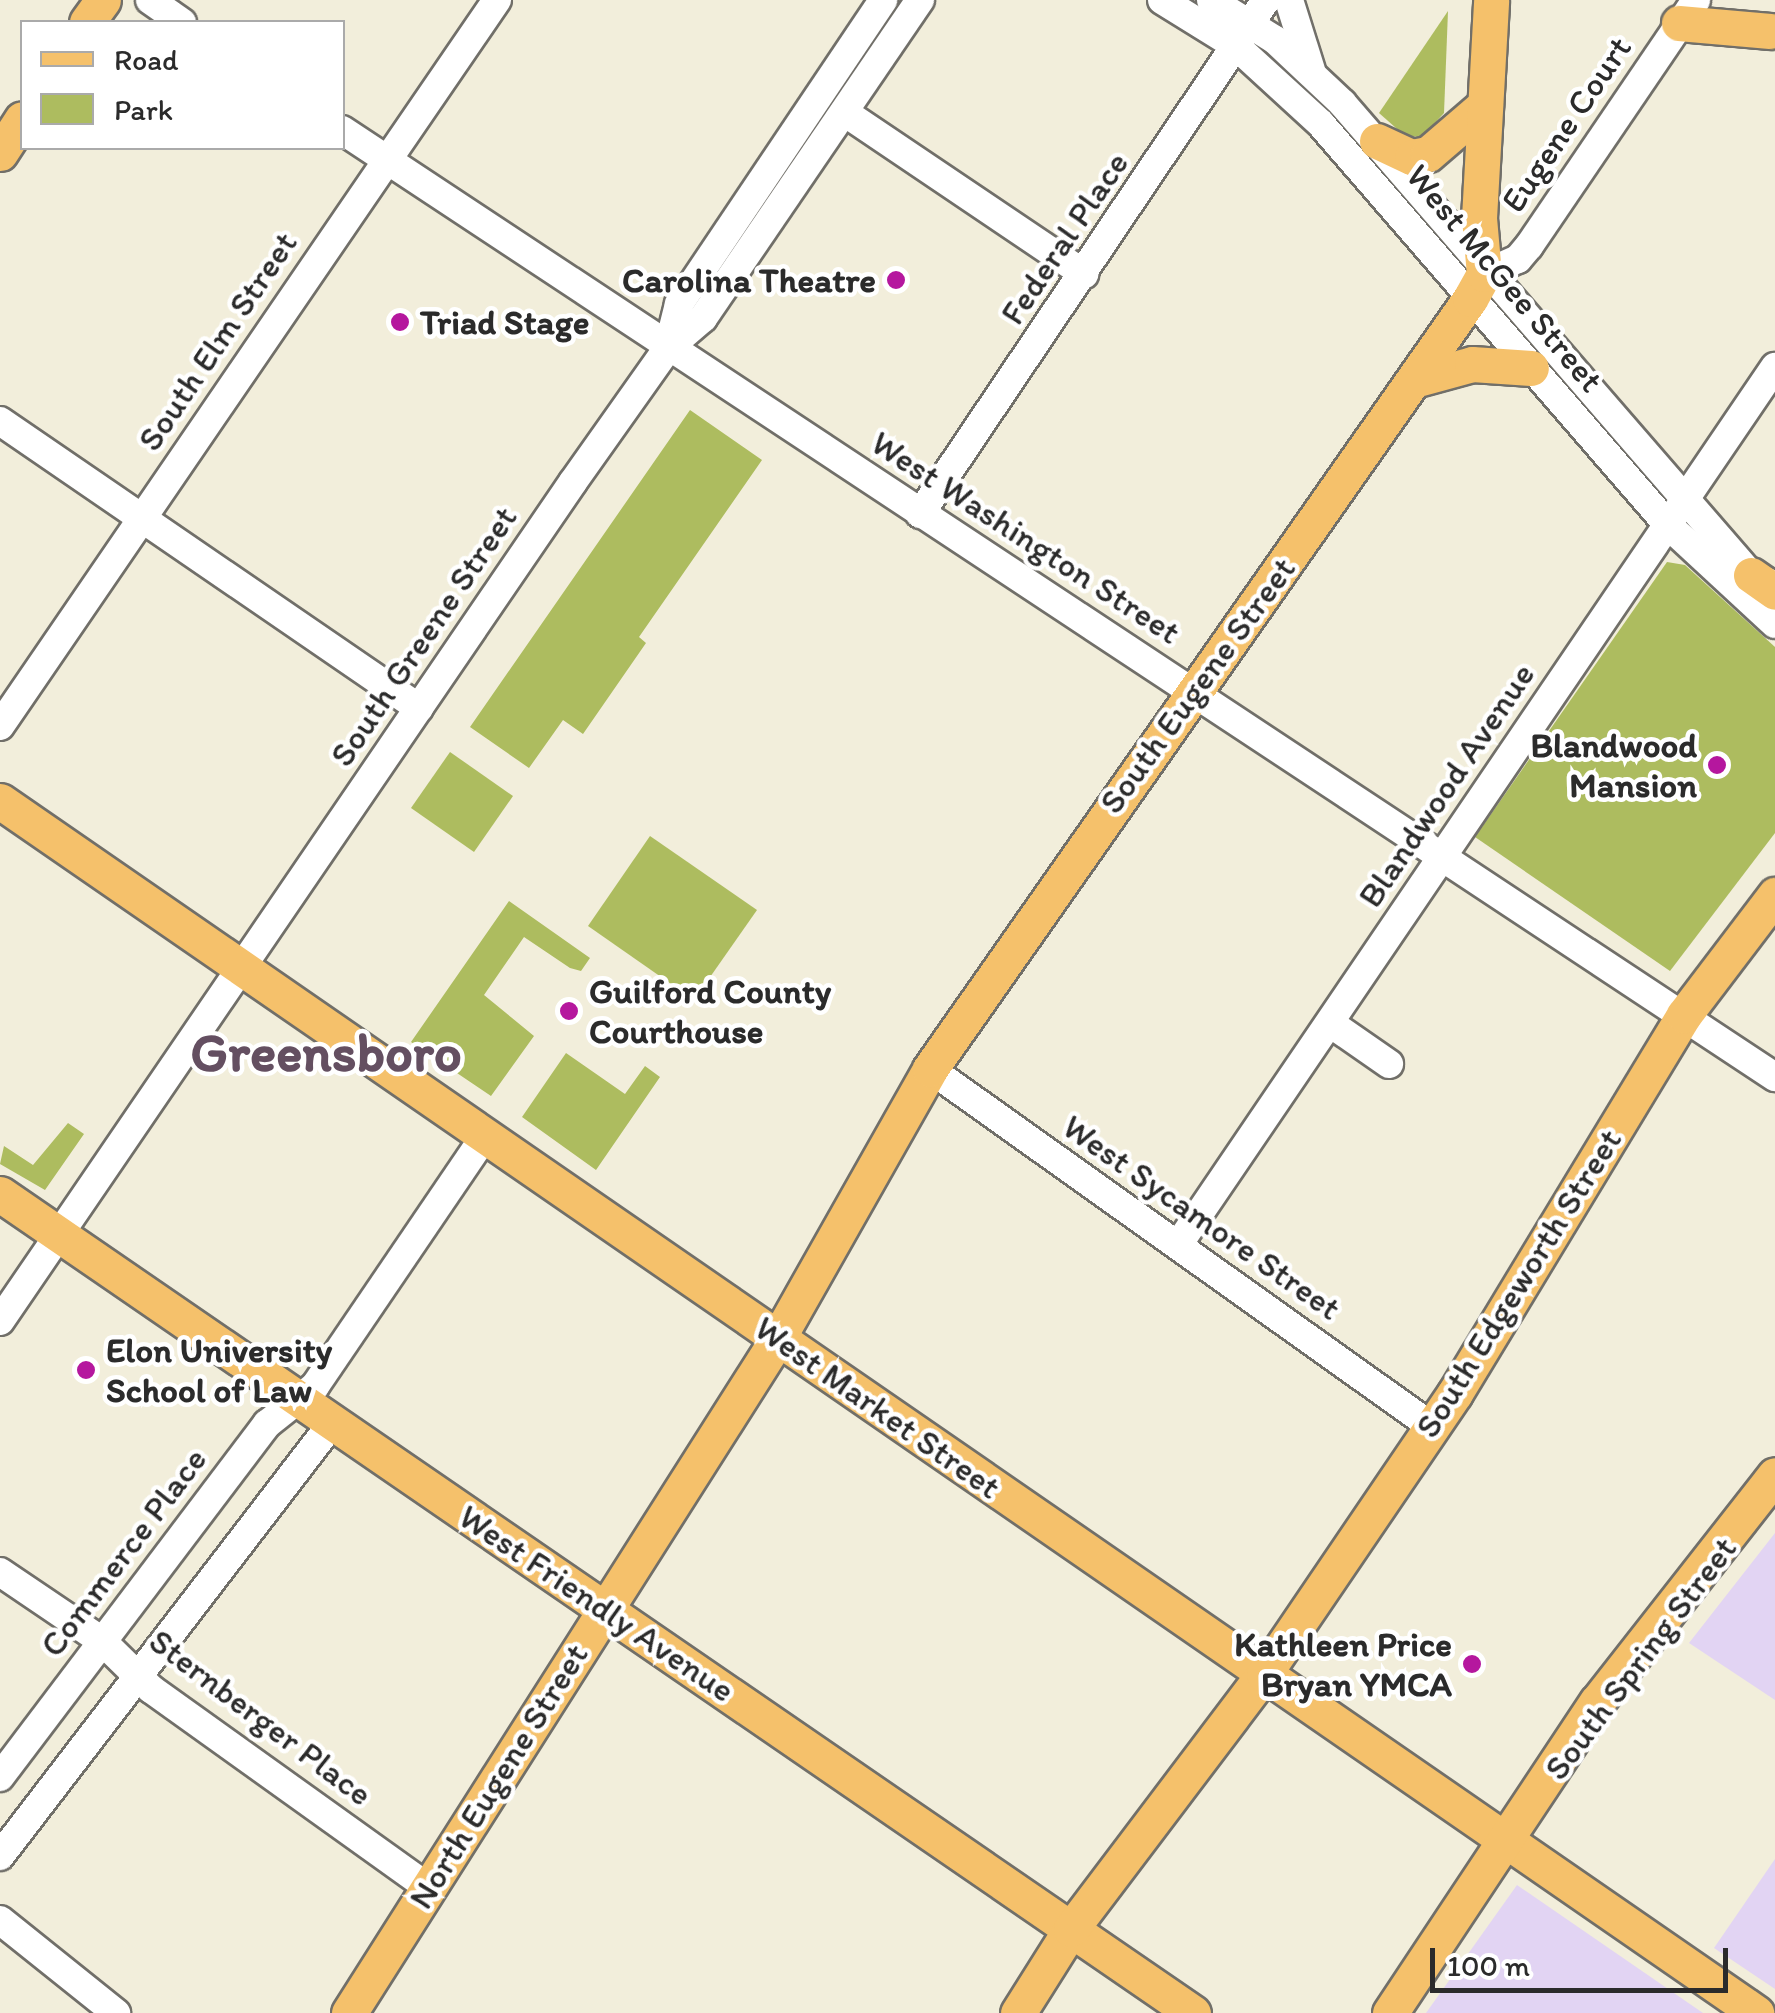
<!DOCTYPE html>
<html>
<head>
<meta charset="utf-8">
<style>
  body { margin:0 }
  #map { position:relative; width:1775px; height:2013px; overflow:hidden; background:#f2eedb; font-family:Itim,sans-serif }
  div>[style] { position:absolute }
  .built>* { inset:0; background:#e2d4f3 }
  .green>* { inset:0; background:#adbc5f }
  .roads { filter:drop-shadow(2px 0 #716f69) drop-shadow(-2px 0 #716f69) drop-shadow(0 2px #716f69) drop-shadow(0 -2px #716f69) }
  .minor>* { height:28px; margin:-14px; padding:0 14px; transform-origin:14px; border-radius:14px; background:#fff }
  .major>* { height:35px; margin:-17.5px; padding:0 17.5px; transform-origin:17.5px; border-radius:17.5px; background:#f5c16b }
  .dots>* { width:28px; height:28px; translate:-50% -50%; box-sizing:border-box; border:5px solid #fff; border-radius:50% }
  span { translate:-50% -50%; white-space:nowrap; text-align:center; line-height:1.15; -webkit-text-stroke:9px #fff; paint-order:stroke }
  .street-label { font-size:35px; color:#2b2b2b }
  .poi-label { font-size:35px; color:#2b2b2b; font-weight:700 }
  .right { translate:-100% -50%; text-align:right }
  .left { translate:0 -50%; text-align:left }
  .town-label { font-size:55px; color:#644f61; font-weight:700 }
  .legend { position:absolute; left:20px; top:20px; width:325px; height:130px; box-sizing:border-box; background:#fff; border:2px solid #aaa; margin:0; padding:12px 18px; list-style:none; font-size:30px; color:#2b2b2b }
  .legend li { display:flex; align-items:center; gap:20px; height:50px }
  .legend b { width:50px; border:2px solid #aaa }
  .scale { position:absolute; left:1430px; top:1948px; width:298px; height:45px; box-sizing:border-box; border:5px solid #2b2b2b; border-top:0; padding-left:12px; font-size:30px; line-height:35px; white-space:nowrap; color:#2b2b2b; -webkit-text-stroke:8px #fff; paint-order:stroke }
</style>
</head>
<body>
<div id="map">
  <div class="built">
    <div style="clip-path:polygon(1775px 1533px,1775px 1700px,1689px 1643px)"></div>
    <div style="clip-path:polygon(1775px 1859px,1775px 1989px,1714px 1948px)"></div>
    <div style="clip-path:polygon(1517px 1885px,1703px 2013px,1426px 2013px)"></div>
  </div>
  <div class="green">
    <div style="clip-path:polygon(1448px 11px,1444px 113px,1422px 137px,1405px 136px,1379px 113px)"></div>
    <div style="clip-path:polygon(690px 410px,762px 460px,639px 637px,646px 643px,583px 734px,563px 720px,529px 768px,470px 727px)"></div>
    <div style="clip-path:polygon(1667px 562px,1685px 565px,1775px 647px,1775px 833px,1670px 971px,1475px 837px)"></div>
    <div style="clip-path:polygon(450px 752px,513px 796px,474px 852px,411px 808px)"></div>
    <div style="clip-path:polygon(650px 836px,757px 910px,694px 1000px,588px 926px)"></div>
    <div style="clip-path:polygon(509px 901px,590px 958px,581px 971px,570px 968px,524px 937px,484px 995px,534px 1036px,491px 1096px,411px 1042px)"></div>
    <div style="clip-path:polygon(566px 1053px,625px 1094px,645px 1066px,660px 1077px,596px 1170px,522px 1117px)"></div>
    <div style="clip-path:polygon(68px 1123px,84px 1134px,45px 1190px,0 1164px,4px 1146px,33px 1165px)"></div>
  </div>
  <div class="roads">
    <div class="minor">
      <div style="left:150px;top:0;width:39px;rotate:35deg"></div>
      <div style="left:1162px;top:0;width:87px;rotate:31.9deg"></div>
      <div style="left:1236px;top:46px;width:115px;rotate:42.5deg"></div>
      <div style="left:1321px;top:124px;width:532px;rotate:49.12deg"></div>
      <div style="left:1669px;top:526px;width:144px;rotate:42.8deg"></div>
      <div style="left:1211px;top:0;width:75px;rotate:32deg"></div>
      <div style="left:1275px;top:40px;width:92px;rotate:43.2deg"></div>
      <div style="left:1342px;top:103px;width:625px;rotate:49.09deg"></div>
      <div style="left:1751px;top:575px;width:20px;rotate:24deg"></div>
      <div style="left:1289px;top:0;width:73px;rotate:72.6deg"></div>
      <div style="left:844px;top:112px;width:290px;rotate:34deg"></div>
      <div style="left:342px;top:130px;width:1718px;rotate:33.46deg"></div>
      <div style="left:1484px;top:274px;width:37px;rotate:-24deg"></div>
      <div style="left:1518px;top:259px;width:17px;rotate:-50deg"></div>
      <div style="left:1529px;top:246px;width:297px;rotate:-55.8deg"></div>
      <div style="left:668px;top:348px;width:45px;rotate:-76deg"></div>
      <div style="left:679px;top:304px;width:366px;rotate:-56.1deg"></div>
      <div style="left:0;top:421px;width:508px;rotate:34.41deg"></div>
      <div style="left:920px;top:514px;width:620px;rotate:-56.05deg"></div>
      <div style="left:0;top:726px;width:880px;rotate:-55.61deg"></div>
      <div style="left:1330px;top:1023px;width:72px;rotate:34.8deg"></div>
      <div style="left:930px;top:1069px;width:615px;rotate:35.47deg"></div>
      <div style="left:1178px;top:1245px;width:1062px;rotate:-55.79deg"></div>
      <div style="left:0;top:1321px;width:1016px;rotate:-55.67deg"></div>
      <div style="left:573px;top:482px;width:164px;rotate:-54.7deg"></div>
      <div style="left:668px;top:348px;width:46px;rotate:-40.6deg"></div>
      <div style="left:703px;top:318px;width:385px;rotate:-55.7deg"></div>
      <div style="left:0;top:1572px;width:123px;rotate:34.1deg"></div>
      <div style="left:102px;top:1641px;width:69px;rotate:44.4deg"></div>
      <div style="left:151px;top:1689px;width:340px;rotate:35.6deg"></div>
      <div style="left:0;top:1777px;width:443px;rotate:-52.9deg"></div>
      <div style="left:267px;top:1424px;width:61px;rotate:-38.4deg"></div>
      <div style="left:315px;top:1386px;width:302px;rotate:-55.8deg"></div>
      <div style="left:0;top:1856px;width:547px;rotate:-52.5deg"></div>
      <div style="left:0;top:1920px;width:149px;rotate:38.7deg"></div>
    </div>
    <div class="major">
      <div style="left:87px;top:22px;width:27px;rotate:-54deg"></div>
      <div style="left:1679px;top:23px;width:91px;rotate:5deg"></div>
      <div style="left:1377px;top:141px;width:38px;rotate:25deg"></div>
      <div style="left:1412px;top:157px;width:16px;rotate:-11deg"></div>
      <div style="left:1428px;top:154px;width:75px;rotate:-40.7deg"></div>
      <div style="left:0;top:153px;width:40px;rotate:-57.1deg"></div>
      <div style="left:1418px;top:379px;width:56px;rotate:-15.5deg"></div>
      <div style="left:1472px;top:364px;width:59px;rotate:3.9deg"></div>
      <div style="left:1751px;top:575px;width:29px;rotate:35deg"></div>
      <div style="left:0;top:801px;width:2134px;rotate:34.61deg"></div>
      <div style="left:0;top:1194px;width:1447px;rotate:34.47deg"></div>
      <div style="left:349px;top:2013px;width:800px;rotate:-57.56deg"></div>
      <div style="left:778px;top:1338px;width:309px;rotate:-60.5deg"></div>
      <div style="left:930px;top:1069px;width:940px;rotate:-54.96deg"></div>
      <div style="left:1470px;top:299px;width:29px;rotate:-61deg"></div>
      <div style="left:1484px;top:274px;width:56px;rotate:-95.1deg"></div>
      <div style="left:1479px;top:218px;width:218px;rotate:-86.8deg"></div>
      <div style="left:1018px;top:2013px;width:99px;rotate:-57.8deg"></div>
      <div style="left:1071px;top:1929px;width:320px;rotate:-52.9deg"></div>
      <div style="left:1264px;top:1674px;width:340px;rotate:-55.8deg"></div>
      <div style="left:1455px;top:1393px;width:442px;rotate:-58.8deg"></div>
      <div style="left:1684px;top:1015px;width:151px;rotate:-52.8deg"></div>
      <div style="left:1390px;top:2013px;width:374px;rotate:-56.4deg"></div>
      <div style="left:1597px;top:1702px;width:288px;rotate:-51.9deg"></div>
    </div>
  </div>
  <div class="dots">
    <div style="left:896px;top:280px;background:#b5179e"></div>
    <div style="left:400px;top:322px;background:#b5179e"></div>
    <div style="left:1717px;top:765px;background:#b5179e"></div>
    <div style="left:569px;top:1011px;background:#b5179e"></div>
    <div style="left:86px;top:1370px;background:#b5179e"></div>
    <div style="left:1472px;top:1664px;background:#b5179e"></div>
  </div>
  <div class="street-label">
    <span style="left:1566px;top:124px;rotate:-56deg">Eugene Court</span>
    <span style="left:1064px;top:238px;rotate:-56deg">Federal Place</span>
    <span style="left:1505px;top:278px;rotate:50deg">West McGee Street</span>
    <span style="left:217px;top:341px;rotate:-56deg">South Elm Street</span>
    <span style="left:1026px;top:537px;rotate:33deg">West Washington Street</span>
    <span style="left:423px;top:636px;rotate:-56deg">South Greene Street</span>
    <span style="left:1197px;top:685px;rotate:-54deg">South Eugene Street</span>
    <span style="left:1446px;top:785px;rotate:-56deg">Blandwood Avenue</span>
    <span style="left:1202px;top:1217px;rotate:35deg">West Sycamore Street</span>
    <span style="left:1518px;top:1283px;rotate:-58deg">South Edgeworth Street</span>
    <span style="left:878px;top:1407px;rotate:35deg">West Market Street</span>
    <span style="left:123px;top:1552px;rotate:-53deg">Commerce Place</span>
    <span style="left:597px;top:1603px;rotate:34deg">West Friendly Avenue</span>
    <span style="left:1640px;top:1658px;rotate:-53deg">South Spring Street</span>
    <span style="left:261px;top:1717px;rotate:37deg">Sternberger Place</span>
    <span style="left:498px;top:1776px;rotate:-58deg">North Eugene Street</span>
  </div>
  <div class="poi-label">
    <span class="right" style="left:876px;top:280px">Carolina Theatre</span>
    <span class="left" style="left:420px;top:322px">Triad Stage</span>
    <span class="right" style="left:1697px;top:765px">Blandwood<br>Mansion</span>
    <span class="left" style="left:589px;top:1011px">Guilford County<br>Courthouse</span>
    <span class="left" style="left:106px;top:1370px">Elon University<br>School of Law</span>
    <span class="right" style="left:1452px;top:1664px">Kathleen Price<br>Bryan YMCA</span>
  </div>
  <div class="town-label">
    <span style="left:326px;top:1053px">Greensboro</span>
  </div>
  <ul class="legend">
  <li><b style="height:12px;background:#f5c16b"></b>Road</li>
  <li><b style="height:28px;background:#adbc5f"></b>Park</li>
  </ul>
  <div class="scale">100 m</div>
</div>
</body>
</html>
